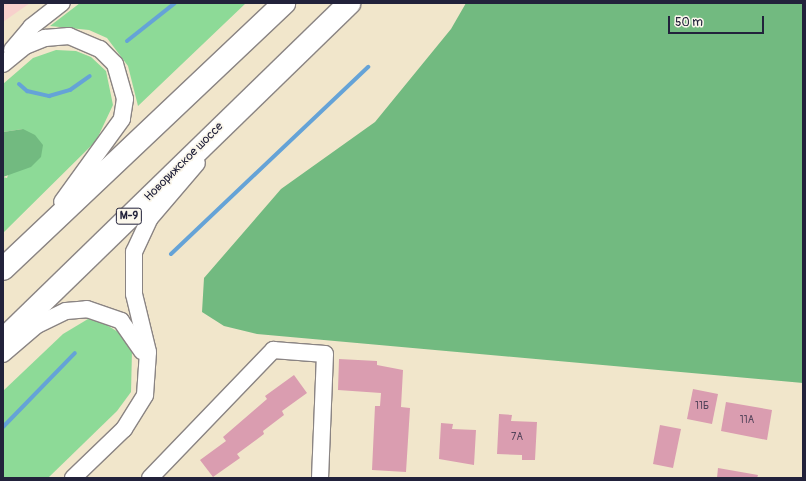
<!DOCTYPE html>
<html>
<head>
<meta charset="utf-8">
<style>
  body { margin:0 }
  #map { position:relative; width:806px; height:481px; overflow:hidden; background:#f1e6cb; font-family:Pangolin,sans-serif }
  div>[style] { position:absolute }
  .built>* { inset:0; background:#f7d0cc }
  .green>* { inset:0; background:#8dda97 }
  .forest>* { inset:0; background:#72ba80 }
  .stream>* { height:4px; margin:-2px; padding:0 2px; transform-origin:2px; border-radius:2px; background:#65a3d7 }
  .building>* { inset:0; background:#da9db0 }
  .roads { filter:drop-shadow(1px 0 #8a8483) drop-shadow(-1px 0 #8a8483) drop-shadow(0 1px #8a8483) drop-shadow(0 -1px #8a8483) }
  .minor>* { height:16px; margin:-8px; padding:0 8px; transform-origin:8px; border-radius:8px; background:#fff }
  .highway>* { height:22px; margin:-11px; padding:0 11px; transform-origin:11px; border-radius:11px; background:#fff }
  span { translate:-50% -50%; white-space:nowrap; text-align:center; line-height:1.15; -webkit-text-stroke:3.5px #fbf7ec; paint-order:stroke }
  .number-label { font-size:10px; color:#504158 }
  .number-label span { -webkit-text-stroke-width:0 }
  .shield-label span { padding:1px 3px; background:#fbf7ec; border:1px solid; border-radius:3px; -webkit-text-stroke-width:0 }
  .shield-label { font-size:11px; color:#22223b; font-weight:700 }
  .street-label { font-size:12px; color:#22223b }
  .frame { position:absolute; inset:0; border:4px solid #22223b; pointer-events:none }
  .scale { position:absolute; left:668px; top:16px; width:96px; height:18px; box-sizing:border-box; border:2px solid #22223b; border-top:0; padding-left:5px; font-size:12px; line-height:14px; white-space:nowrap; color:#22223b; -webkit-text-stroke:3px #fbf7ec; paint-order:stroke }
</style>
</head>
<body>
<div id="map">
  <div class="built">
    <div style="clip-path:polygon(3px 3px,30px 3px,3px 22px)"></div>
  </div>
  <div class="green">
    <div style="clip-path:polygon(80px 3px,246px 3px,138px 106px,128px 66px,107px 38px,89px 30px,50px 26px)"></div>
    <div style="clip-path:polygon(56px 50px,76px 51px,91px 57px,106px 71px,113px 105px,96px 141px,3px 233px,3px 177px,7px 178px,23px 129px,3px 132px,3px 84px,33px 58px)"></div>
    <div style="clip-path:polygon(88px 319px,105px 324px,123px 335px,132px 351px,131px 392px,117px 411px,48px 478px,3px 478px,3px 391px,63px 334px)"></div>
  </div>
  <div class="forest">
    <div style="clip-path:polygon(466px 3px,803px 3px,803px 383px,257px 334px,224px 326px,202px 312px,204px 278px,281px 189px,375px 122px,451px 29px)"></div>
    <div style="clip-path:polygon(23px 129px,35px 135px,43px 145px,41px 157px,31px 167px,3px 177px,3px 132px)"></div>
  </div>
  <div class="stream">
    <div style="left:127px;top:41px;width:61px;rotate:-38.4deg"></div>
    <div style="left:19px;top:84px;width:11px;rotate:41deg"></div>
    <div style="left:27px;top:91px;width:23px;rotate:13deg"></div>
    <div style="left:49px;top:96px;width:22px;rotate:-16deg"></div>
    <div style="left:70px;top:90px;width:24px;rotate:-35deg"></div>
    <div style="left:171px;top:254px;width:272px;rotate:-43.5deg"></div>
    <div style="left:3px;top:427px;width:103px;rotate:-45.8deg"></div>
  </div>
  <div class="building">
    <div style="clip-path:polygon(339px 359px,377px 361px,377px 365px,403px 370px,401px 407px,410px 408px,406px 472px,372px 470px,375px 406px,380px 406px,381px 393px,338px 390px)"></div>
    <div style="clip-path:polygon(294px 375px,307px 393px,282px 411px,284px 415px,263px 431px,264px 434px,237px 454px,240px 458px,213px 477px,200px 460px,226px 441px,223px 437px,267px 399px,265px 396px)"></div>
    <div style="clip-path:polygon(693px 389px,718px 394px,712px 424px,687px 419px)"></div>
    <div style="clip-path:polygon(726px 402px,772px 410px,767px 440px,721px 431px)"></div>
    <div style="clip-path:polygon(499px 414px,512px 415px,511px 421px,537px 422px,535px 460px,522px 460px,522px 455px,497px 454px)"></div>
    <div style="clip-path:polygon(441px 423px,453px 424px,452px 429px,476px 430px,474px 465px,439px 459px)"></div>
    <div style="clip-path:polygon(660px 425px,681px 429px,673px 468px,653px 464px)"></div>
    <div style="clip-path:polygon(718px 468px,758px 475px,757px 478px,717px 478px)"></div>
  </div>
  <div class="roads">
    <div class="minor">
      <div style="left:12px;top:50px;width:30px;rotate:-50deg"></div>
      <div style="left:31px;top:27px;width:39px;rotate:-38deg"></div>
      <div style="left:3px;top:64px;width:28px;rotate:-39deg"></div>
      <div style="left:25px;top:46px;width:22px;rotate:-22deg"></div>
      <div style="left:45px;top:38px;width:24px;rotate:-5deg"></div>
      <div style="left:69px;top:36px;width:34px;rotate:23deg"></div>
      <div style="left:100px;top:49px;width:21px;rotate:45deg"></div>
      <div style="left:115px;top:64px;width:36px;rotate:74deg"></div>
      <div style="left:125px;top:99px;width:20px;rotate:99deg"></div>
      <div style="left:122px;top:119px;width:102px;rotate:125.9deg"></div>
      <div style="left:3px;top:354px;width:45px;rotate:-40.5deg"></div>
      <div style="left:37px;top:325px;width:32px;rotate:-26deg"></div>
      <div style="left:66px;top:311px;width:21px;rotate:-5deg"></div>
      <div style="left:87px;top:309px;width:36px;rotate:19deg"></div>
      <div style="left:121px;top:321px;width:37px;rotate:55deg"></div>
      <div style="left:73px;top:478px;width:71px;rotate:-43.9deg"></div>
      <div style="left:124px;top:429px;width:40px;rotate:-58deg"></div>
      <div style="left:145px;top:395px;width:43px;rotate:-86deg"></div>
      <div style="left:148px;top:352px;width:60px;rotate:-103.6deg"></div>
      <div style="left:134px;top:294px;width:42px;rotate:-90deg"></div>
      <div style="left:134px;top:252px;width:38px;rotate:-65deg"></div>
      <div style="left:150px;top:218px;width:72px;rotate:-49.5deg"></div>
      <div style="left:150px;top:478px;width:178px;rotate:-46.1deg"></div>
      <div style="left:273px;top:350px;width:52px;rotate:4.4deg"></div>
      <div style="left:325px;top:354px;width:124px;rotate:92.3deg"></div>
    </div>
    <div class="highway">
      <div style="left:3px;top:269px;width:387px;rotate:-43.4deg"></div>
      <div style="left:3px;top:340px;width:483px;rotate:-44.2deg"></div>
    </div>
  </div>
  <div class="number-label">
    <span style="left:702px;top:407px">11Б</span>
    <span style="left:747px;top:421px">11А</span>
    <span style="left:517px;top:438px">7А</span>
  </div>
  <div class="shield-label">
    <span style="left:129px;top:216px">М-9</span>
  </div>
  <div class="street-label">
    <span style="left:184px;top:162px;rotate:-45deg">Новорижское шоссе</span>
  </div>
  <div class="frame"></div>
  <div class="scale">50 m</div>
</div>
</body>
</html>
